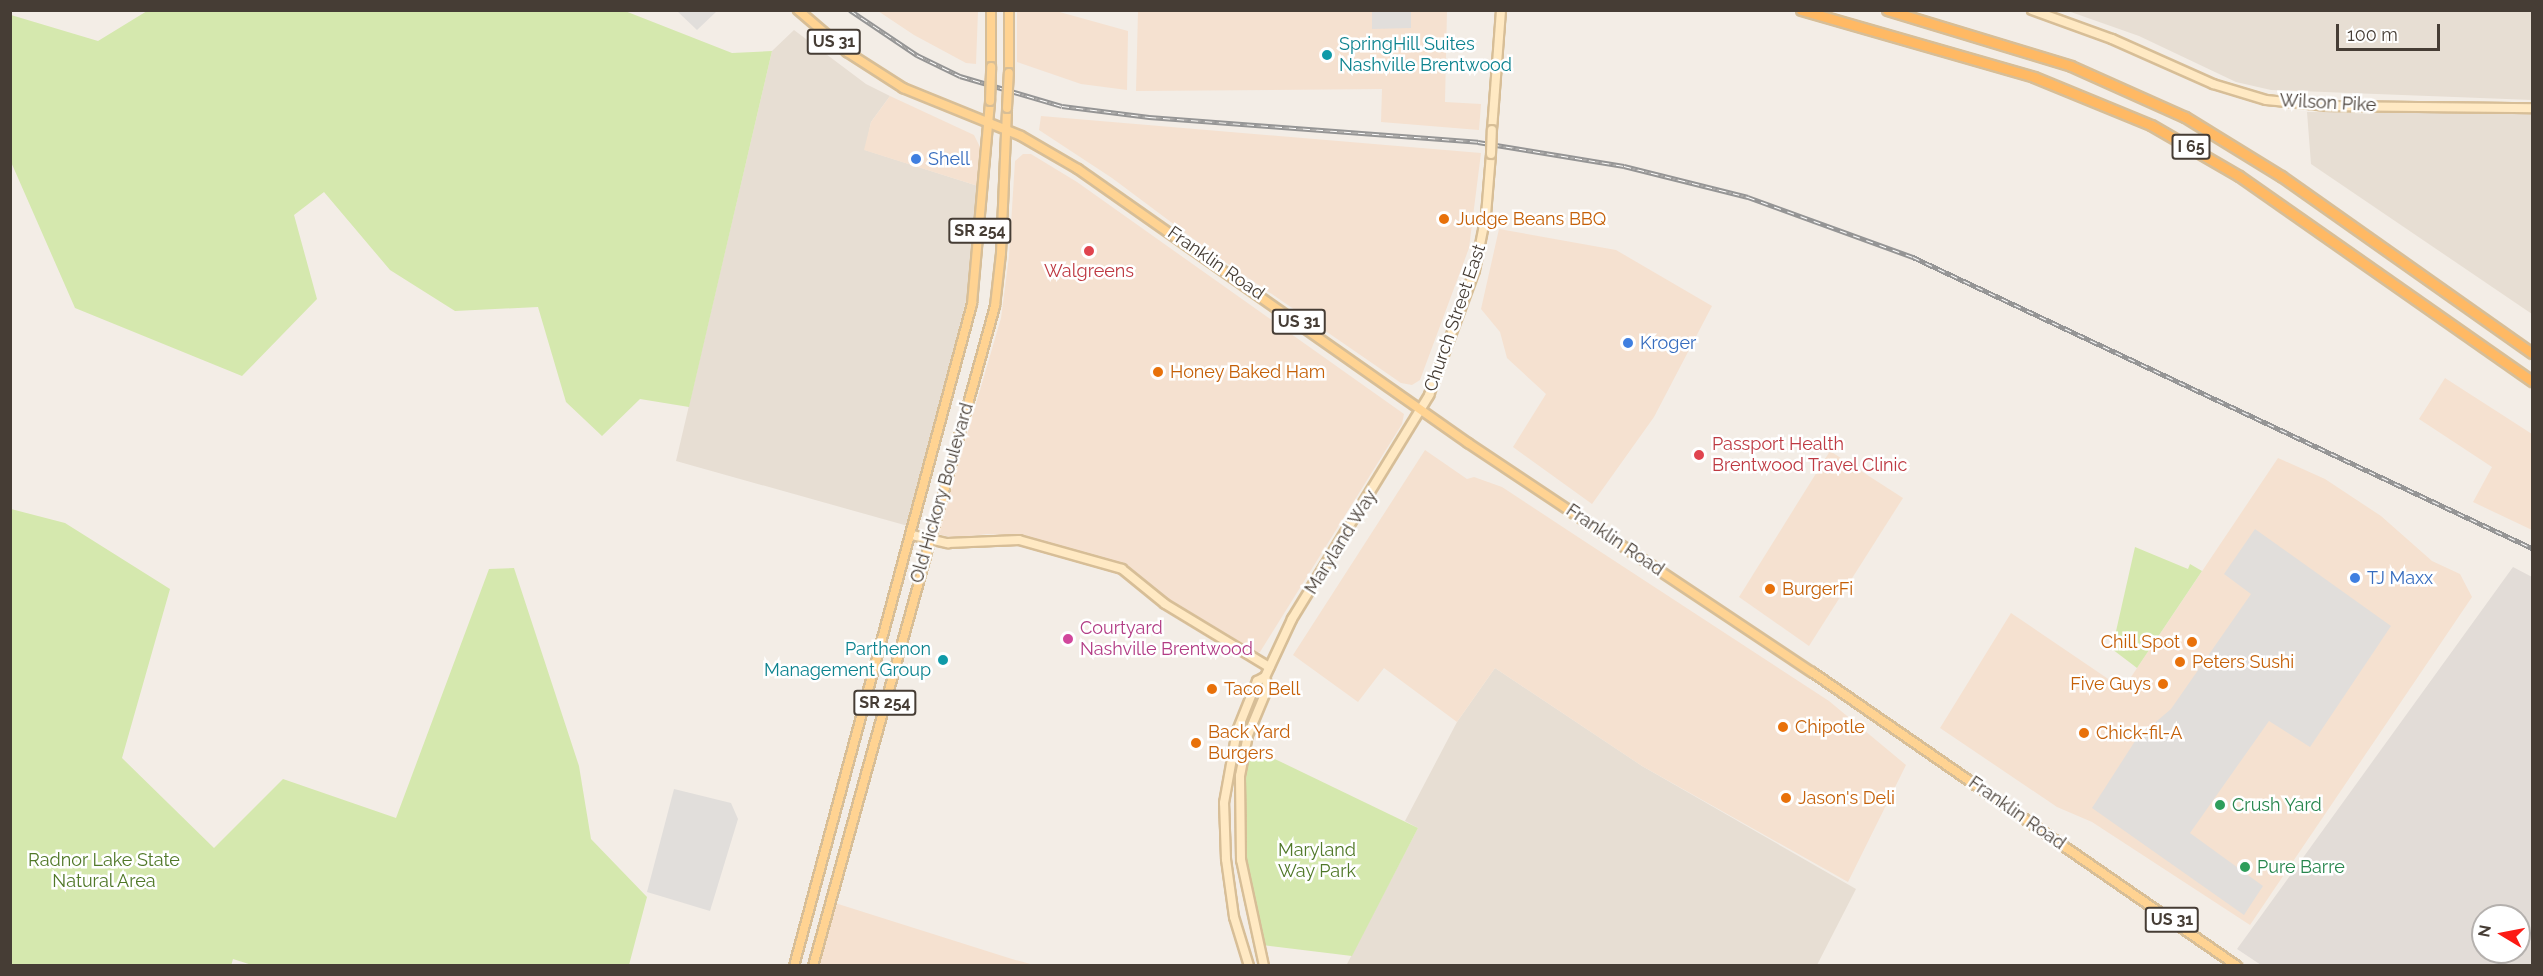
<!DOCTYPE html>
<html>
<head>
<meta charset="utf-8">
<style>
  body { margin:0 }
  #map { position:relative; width:2543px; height:976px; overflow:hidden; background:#f3ede6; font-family:Raleway,sans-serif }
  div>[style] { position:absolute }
  .residential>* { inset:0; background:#e7ded3 }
  .commercial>* { inset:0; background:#f5e1d0 }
  .industrial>* { inset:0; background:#e2dcd7 }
  .green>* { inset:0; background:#d5e8ae }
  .parking>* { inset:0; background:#e1dedb }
  .roads { filter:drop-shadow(2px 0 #d7be97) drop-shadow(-2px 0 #d7be97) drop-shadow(0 2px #d7be97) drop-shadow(0 -2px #d7be97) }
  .secondary>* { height:8px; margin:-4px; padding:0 4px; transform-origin:4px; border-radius:4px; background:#ffe9c3 }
  .primary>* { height:8px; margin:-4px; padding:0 4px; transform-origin:4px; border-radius:4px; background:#ffd392 }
  .highway>* { height:9px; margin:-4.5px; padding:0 4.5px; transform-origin:4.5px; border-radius:4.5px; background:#ffb964 }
  .rail>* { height:4.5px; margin-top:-2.25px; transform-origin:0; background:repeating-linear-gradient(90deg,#fff 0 7px,#959595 0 14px); box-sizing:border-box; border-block:2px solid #959595 }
  .bridges { filter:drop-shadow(2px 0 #d7be97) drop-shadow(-2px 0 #d7be97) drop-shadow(0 2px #d7be97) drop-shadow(0 -2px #d7be97) }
  .secondary-bridge>* { height:8px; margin:-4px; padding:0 4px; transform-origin:4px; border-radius:4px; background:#ffe9c3 }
  .primary-bridge>* { height:8px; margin:-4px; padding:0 4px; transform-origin:4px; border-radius:4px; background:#ffd392 }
  .dots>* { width:16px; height:16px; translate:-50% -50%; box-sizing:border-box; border:3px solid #fff; border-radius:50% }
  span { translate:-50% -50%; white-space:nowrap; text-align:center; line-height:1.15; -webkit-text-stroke:5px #fff; paint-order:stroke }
  .shield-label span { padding:2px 4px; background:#fff; border:2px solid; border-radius:4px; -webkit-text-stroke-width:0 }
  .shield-label { font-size:16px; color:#463d35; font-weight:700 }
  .culture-label { font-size:18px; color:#0d838f }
  .left { translate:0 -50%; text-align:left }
  .right { translate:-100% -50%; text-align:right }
  .street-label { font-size:18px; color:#463d35 }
  .shop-label { font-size:18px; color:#366cbe }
  .food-label { font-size:18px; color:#c56008 }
  .health-label { font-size:18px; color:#be3a42 }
  .hotel-label { font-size:18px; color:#b23c85 }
  .leisure-label { font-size:18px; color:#27864d }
  .park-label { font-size:18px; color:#507828 }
  .frame { position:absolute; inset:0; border:12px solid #463d35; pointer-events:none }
  .north { position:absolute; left:2471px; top:904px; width:60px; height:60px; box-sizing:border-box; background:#fff; border:2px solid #b5b1ae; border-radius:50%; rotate:280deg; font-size:16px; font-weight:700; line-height:24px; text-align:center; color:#463d35 }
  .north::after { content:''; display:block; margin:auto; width:21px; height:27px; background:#fc1a14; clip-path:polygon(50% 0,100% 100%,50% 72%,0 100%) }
  .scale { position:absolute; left:2336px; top:24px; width:104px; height:27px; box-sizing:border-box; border:3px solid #463d35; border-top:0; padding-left:8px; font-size:18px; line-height:21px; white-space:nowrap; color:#463d35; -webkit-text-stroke:4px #fff; paint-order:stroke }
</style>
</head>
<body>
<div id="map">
  <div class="residential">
    <div style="clip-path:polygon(2068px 11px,2532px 11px,2532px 100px,2271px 90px,2236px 82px,2139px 36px)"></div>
    <div style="clip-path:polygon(794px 30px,866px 84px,890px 96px,871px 122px,865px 150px,978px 186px,971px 282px,908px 526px,676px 461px,772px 51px)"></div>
    <div style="clip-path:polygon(2307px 112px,2532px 113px,2532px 314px,2311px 164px)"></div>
    <div style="clip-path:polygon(1495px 668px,1642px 766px,1856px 889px,1817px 965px,1346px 966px,1418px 828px,1405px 821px,1457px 722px)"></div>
  </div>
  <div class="commercial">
    <div style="clip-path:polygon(878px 11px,978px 11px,976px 64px,966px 63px,914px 35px)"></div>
    <div style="clip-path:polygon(1017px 11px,1056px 11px,1128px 31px,1127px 90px,1081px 84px,1017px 62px)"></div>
    <div style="clip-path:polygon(1138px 11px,1447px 11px,1445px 102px,1481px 104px,1479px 130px,1381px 122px,1382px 89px,1136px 91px)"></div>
    <div style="clip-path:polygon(890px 96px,974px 135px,981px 149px,978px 186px,864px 150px,871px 122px)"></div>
    <div style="clip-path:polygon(1041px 116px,1481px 153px,1469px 248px,1420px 380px,1412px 385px,1401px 383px,1215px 255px,1112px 178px,1039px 130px)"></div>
    <div style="clip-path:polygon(1023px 154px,1031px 154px,1077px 182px,1404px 414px,1402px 424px,1260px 652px,1251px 653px,1170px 604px,1128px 566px,1028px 537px,987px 534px,954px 538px,938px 534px,1001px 318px,1009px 256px,1015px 161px)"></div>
    <div style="clip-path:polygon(1499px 229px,1616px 250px,1712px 306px,1654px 417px,1592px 504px,1513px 447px,1546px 394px,1507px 358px,1500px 332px,1481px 309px)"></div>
    <div style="clip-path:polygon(2445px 378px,2532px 434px,2532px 530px,2473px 502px,2492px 467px,2419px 419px)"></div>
    <div style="clip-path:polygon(1425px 450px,1467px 479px,1474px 477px,1502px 487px,1581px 539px,1829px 701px,1906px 765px,1848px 882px,1642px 766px,1495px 668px,1457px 722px,1384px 668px,1358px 702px,1293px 655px)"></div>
    <div style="clip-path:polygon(1830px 451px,1903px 498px,1809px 646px,1739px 597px)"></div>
    <div style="clip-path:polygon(2278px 458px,2325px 479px,2381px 516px,2432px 561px,2460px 574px,2472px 597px,2250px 925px,2092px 822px,2057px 807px,1940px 728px,2011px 613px,2123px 689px)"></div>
    <div style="clip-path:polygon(835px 903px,1012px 959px,1034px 965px,818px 965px)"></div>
  </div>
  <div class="industrial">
    <div style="clip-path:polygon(evenodd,2513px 567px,2532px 577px,2532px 965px,2261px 965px,2237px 949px,2513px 567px,2483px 916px,2519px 916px,2519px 952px,2483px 952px,2483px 916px)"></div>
  </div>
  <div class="green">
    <div style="clip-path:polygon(625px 11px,732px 53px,772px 51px,689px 407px,640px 399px,602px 436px,566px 402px,538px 307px,455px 311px,390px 270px,324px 192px,294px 215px,317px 299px,242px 376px,75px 308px,11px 162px,11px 15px,98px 41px,147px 11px)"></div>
    <div style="clip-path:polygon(11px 509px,65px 523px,170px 589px,122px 758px,214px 848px,283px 779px,396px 818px,489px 569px,514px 568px,579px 766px,591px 839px,647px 897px,629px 965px,255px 966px,233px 959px,231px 966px,11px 965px)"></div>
    <div style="clip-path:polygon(2135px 547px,2188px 569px,2190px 564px,2202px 571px,2137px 668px,2112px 649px)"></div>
    <div style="clip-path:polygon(1250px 747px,1418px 828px,1352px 956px,1262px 945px,1245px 885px,1241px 817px)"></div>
  </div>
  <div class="parking">
    <div style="clip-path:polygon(677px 11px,717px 11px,697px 30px)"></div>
    <div style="clip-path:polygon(1372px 11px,1411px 11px,1411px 28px,1372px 29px)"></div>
    <div style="clip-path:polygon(2255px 529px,2391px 626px,2310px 747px,2269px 721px,2190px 833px,2263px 886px,2244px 915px,2092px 808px,2137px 738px,2171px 709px,2251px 594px,2224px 574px)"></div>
    <div style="clip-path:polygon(674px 789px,731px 803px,738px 819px,710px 911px,647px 892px)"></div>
  </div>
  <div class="roads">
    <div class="secondary">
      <div style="left:2032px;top:10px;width:85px;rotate:19.9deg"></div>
      <div style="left:2112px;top:39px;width:111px;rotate:24deg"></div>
      <div style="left:2213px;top:84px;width:55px;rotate:16.8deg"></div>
      <div style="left:2266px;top:100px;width:61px;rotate:5.6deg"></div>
      <div style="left:2327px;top:106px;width:205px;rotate:0.6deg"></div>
      <div style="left:1492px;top:130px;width:120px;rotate:-85.7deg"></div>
      <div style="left:912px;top:535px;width:37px;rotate:13deg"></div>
      <div style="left:948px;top:543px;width:71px;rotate:-2.4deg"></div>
      <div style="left:1019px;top:540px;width:107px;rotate:15.7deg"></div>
      <div style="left:1122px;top:569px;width:55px;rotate:39.1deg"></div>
      <div style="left:1165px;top:604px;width:122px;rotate:31.2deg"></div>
      <div style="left:1249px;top:966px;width:51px;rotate:-107deg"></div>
      <div style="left:1234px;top:917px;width:59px;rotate:-97.9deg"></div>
      <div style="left:1226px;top:859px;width:56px;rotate:-92deg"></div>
      <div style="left:1224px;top:803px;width:73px;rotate:-79.8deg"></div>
      <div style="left:1237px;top:731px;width:54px;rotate:-68.2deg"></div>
      <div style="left:1257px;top:681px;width:9px;rotate:-27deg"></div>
      <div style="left:1264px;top:966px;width:108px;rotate:-102.2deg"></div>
      <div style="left:1241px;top:860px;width:84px;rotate:-90.7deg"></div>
      <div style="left:1240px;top:776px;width:42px;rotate:-79deg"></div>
      <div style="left:1248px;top:735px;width:52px;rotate:-67.4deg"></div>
      <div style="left:1268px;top:687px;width:10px;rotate:-107deg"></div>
      <div style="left:1265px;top:677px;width:64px;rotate:-65deg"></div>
      <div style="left:1292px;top:619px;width:263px;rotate:-58.5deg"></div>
      <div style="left:1429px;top:395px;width:133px;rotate:-69.8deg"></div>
      <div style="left:1475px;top:270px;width:56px;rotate:-78.7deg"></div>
      <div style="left:1486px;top:215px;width:61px;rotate:-85.3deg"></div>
    </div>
    <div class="primary">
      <div style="left:798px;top:10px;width:65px;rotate:40.6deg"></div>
      <div style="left:847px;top:52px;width:67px;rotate:32.7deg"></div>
      <div style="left:903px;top:88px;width:127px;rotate:22.1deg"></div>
      <div style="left:1021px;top:136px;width:66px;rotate:30.1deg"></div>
      <div style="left:1078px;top:169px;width:477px;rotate:35.1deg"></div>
      <div style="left:1468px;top:443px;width:413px;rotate:33.7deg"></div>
      <div style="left:1812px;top:672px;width:517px;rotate:34.67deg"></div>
      <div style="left:991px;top:10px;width:57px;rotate:90deg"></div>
      <div style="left:1009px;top:10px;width:63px;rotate:90deg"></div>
      <div style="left:794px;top:966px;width:686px;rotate:-74.95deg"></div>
      <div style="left:972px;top:304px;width:204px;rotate:-84.9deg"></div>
      <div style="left:813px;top:966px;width:685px;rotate:-74.58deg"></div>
      <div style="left:995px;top:306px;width:53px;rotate:-83.5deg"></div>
      <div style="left:1001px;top:253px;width:145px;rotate:-87.6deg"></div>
    </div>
    <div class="highway">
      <div style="left:1801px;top:10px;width:242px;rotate:16deg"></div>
      <div style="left:2034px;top:77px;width:126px;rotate:22.3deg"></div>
      <div style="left:2151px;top:125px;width:102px;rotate:30.1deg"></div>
      <div style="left:2239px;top:176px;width:358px;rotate:35deg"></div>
      <div style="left:1887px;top:10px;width:192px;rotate:16.9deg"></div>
      <div style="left:2071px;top:66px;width:125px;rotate:24.1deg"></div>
      <div style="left:2185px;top:117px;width:113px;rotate:31.6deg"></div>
      <div style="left:2281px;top:176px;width:307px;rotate:35.2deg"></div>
    </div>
  </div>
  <div class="rail">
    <div style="left:850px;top:10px;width:81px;rotate:33.9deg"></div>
    <div style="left:917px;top:55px;width:48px;rotate:26deg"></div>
    <div style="left:960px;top:76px;width:106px;rotate:16.4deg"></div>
    <div style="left:1062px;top:106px;width:88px;rotate:7.2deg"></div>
    <div style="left:1149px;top:117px;width:330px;rotate:4.3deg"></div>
    <div style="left:1478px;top:142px;width:148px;rotate:9.3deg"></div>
    <div style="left:1624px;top:166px;width:128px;rotate:14deg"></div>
    <div style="left:1748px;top:197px;width:176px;rotate:20deg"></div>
    <div style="left:1913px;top:257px;width:684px;rotate:25.18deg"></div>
  </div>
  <div class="bridges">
    <div class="secondary-bridge">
      <div style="left:1491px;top:154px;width:24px;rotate:-88deg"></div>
    </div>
    <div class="primary-bridge">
      <div style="left:990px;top:101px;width:34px;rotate:-88deg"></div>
      <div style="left:1007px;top:108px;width:35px;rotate:-87deg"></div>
    </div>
  </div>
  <div class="dots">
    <div style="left:1327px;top:55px;background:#0f9aa8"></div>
    <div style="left:916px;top:159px;background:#3f7fe0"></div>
    <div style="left:1444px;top:219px;background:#e8710a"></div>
    <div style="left:1089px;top:251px;background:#e0444e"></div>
    <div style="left:1628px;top:343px;background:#3f7fe0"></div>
    <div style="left:1158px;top:372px;background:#e8710a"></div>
    <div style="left:1699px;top:455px;background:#e0444e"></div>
    <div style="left:2355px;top:578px;background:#3f7fe0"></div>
    <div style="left:1770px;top:589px;background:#e8710a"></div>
    <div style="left:1068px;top:639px;background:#d1479c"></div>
    <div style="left:2192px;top:642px;background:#e8710a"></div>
    <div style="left:943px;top:660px;background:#0f9aa8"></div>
    <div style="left:2180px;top:662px;background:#e8710a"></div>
    <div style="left:2163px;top:684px;background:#e8710a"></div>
    <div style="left:1212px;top:689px;background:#e8710a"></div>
    <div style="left:1783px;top:727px;background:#e8710a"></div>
    <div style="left:2084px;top:733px;background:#e8710a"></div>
    <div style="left:1196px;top:743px;background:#e8710a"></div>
    <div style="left:1786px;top:798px;background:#e8710a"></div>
    <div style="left:2220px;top:805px;background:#2e9e5b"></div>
    <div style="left:2245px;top:867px;background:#2e9e5b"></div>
  </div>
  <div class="shield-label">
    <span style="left:834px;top:42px">US 31</span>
    <span style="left:2191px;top:147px">I 65</span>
    <span style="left:980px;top:231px">SR 254</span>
    <span style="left:1299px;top:322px">US 31</span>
    <span style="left:885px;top:703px">SR 254</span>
    <span style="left:2172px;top:920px">US 31</span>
  </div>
  <div class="culture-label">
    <span class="left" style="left:1339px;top:55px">SpringHill Suites<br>Nashville Brentwood</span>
    <span class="right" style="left:931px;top:660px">Parthenon<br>Management Group</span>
  </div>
  <div class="street-label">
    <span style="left:2328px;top:103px;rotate:3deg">Wilson Pike</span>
    <span style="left:1216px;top:263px;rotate:35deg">Franklin Road</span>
    <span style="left:1455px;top:318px;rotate:-71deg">Church Street East</span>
    <span style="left:942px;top:493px;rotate:-74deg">Old Hickory Boulevard</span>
    <span style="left:1615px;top:540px;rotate:34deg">Franklin Road</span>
    <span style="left:1341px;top:542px;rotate:-58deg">Maryland Way</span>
    <span style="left:2017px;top:813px;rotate:35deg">Franklin Road</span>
  </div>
  <div class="shop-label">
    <span class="left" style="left:928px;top:159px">Shell</span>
    <span class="left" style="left:1640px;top:343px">Kroger</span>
    <span class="left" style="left:2367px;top:578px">TJ Maxx</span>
  </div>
  <div class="food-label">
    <span class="left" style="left:1456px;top:219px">Judge Beans BBQ</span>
    <span class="left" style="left:1170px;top:372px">Honey Baked Ham</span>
    <span class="left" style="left:1782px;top:589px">BurgerFi</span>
    <span class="right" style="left:2180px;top:642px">Chill Spot</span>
    <span class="left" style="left:2192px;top:662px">Peters Sushi</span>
    <span class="right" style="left:2151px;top:684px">Five Guys</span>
    <span class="left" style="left:1224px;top:689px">Taco Bell</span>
    <span class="left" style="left:1795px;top:727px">Chipotle</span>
    <span class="left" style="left:1208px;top:743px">Back Yard<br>Burgers</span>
    <span class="left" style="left:2096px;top:733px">Chick-fil-A</span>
    <span class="left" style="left:1798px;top:798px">Jason's Deli</span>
  </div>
  <div class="health-label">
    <span style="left:1089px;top:271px">Walgreens</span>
    <span class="left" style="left:1712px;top:455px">Passport Health<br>Brentwood Travel Clinic</span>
  </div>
  <div class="hotel-label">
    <span class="left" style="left:1080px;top:639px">Courtyard<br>Nashville Brentwood</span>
  </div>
  <div class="leisure-label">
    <span class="left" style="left:2232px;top:805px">Crush Yard</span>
    <span class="left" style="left:2257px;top:867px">Pure Barre</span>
  </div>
  <div class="park-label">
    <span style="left:1317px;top:861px">Maryland<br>Way Park</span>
    <span style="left:104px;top:871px">Radnor Lake State<br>Natural Area</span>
  </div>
  <div class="frame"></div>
  <div class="north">N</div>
  <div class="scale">100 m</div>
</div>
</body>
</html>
